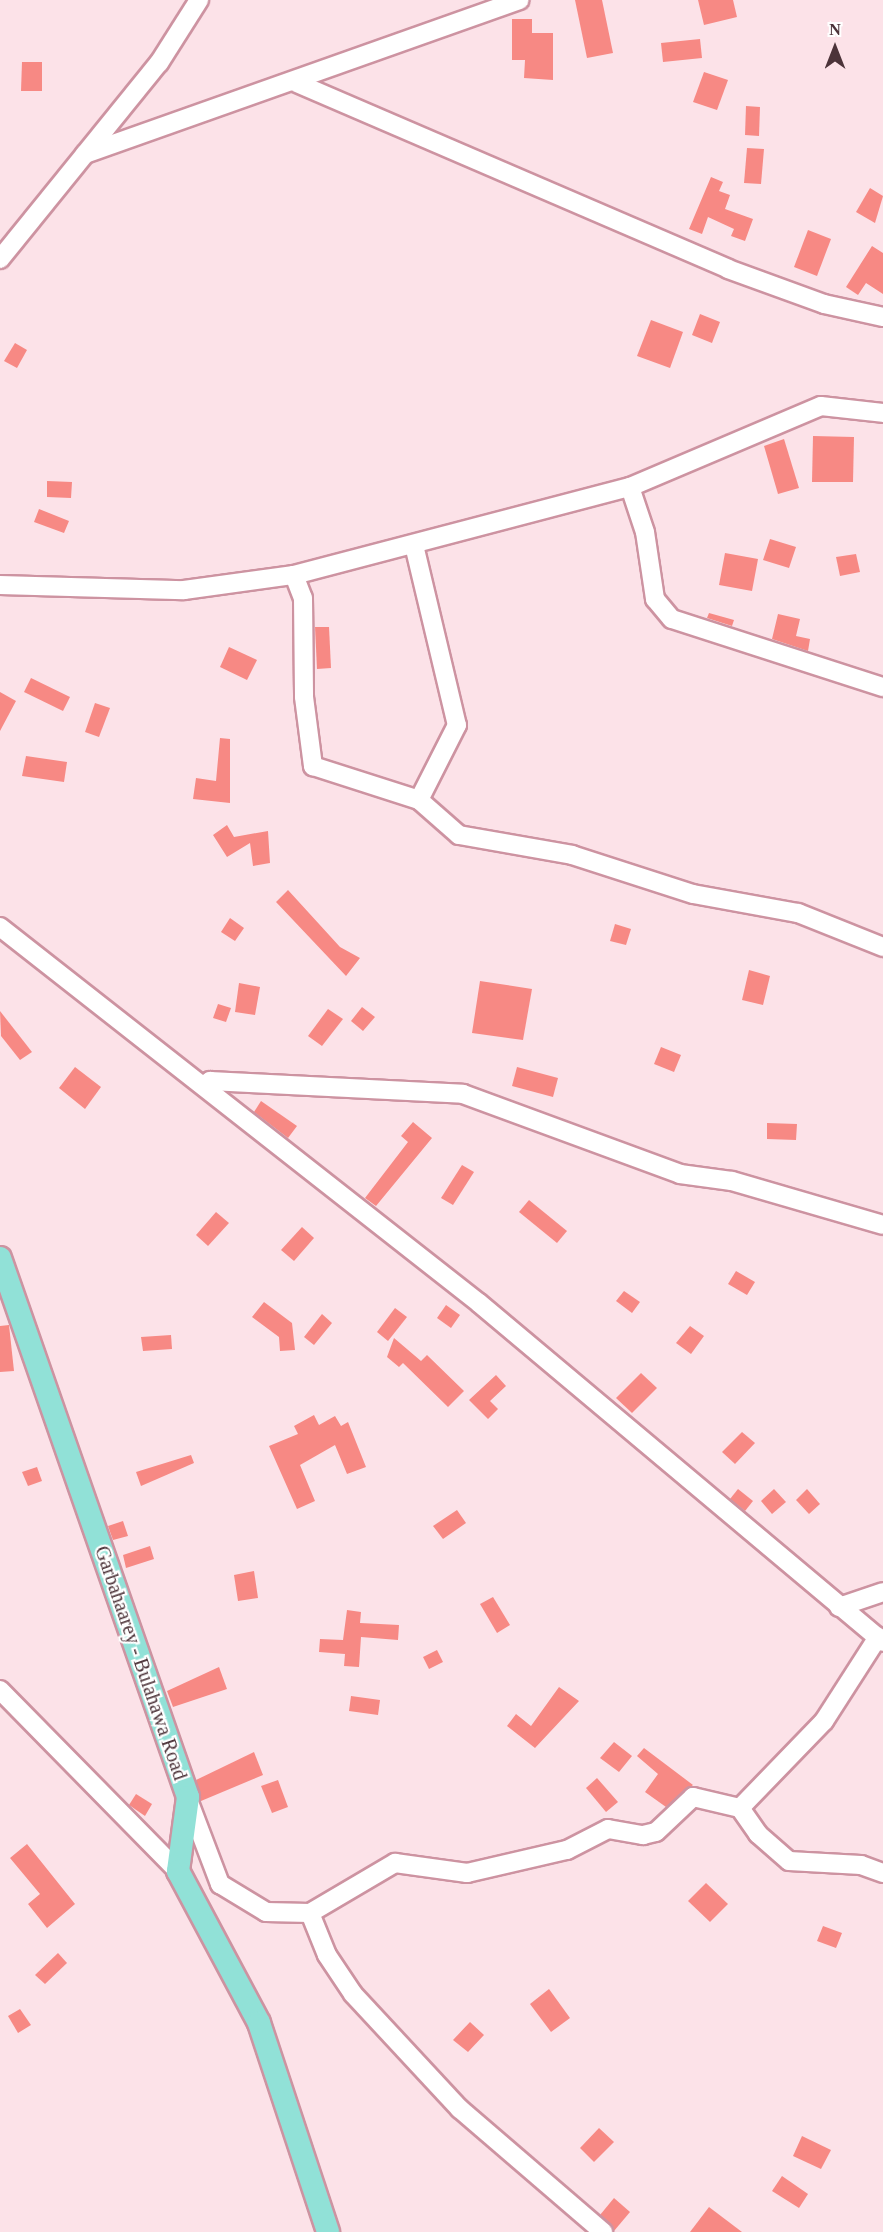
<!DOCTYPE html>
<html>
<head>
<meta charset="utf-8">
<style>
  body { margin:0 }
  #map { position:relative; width:883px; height:2232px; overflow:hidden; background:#fce2e8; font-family:"Times New Roman",serif }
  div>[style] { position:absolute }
  .building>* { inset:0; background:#f78984 }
  .roads { filter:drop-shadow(2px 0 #cd93a1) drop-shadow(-2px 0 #cd93a1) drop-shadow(0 2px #cd93a1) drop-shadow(0 -2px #cd93a1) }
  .minor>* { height:18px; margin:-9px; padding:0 9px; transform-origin:9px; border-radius:9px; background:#fff }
  .major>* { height:22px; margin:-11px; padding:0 11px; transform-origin:11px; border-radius:11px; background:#91e1d7 }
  span { translate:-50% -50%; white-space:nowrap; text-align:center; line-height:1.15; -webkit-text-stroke:4.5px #fff; paint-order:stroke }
  .street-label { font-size:20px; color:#4c3339 }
  .north { position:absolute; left:805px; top:18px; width:60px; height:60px; -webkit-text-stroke:4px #fff; paint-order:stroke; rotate:0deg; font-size:16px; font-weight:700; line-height:24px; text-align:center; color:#4c3339 }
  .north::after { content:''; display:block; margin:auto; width:21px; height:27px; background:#4c3339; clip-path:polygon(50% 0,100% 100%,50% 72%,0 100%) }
</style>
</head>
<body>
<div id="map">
  <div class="building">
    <div style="clip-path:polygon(575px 0,602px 0,613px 53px,587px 58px)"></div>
    <div style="clip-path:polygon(698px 0,733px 0,737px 17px,704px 25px)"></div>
    <div style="clip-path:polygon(512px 19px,532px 19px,532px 33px,553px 33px,553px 80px,524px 78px,525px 60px,512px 60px)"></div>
    <div style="clip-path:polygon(700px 39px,702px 58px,663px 62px,661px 43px)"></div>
    <div style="clip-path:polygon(22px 62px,42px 62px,42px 91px,21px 91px)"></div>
    <div style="clip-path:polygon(704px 72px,728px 80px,717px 110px,693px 102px)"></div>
    <div style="clip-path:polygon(746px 106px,760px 107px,759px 136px,745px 135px)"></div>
    <div style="clip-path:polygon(747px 148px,764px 149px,761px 184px,744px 183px)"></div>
    <div style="clip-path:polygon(711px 177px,723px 182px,719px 191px,730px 195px,725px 209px,753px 219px,745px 241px,731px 236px,734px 229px,708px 217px,702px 234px,689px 229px)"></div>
    <div style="clip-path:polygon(870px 188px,883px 196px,875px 223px,856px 212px)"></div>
    <div style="clip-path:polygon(808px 230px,831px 239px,817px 276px,794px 267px)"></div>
    <div style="clip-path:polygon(872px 246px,883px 253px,883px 294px,866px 283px,858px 295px,846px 287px)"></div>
    <div style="clip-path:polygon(700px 314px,720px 322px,712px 343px,692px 335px)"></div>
    <div style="clip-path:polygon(651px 320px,683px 332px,670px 368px,637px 356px)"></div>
    <div style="clip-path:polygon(15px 343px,27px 350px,17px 368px,4px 361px)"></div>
    <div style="clip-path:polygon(813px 436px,854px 437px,853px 482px,812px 482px)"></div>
    <div style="clip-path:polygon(784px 439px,799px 488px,778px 494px,764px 446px)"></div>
    <div style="clip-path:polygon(47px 481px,72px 482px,71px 498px,47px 497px)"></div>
    <div style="clip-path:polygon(39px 509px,69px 521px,64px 533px,34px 522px)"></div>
    <div style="clip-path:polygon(770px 539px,796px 547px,789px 568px,763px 560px)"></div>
    <div style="clip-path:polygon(725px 553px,758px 559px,752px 591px,719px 585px)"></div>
    <div style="clip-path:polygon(856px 554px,860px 572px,840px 576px,836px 557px)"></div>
    <div style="clip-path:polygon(709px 613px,734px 620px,732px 626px,707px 618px)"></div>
    <div style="clip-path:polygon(778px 614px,800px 619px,796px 636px,810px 639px,808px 651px,772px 639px)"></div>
    <div style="clip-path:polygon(315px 627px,329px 627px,331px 668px,317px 669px)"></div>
    <div style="clip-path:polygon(229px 647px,257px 660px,247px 680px,220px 667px)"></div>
    <div style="clip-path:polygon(31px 678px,70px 697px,63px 711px,24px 692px)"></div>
    <div style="clip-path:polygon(0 692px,16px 701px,0 731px)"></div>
    <div style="clip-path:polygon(95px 703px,110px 708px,99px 737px,85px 732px)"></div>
    <div style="clip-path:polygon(220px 738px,230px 739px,230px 803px,193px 799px,196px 778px,216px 781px)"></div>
    <div style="clip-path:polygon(26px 756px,67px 762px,64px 782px,22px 776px)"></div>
    <div style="clip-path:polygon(227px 825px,234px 837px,268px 831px,270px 863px,253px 866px,250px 843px,227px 857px,213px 835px)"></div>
    <div style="clip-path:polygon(288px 890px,340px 947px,360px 958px,346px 976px,276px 902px)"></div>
    <div style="clip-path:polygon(230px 918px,244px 928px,235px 941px,221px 932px)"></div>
    <div style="clip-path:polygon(615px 924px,631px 929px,626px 945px,610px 941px)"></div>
    <div style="clip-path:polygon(749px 970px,770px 976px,763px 1005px,742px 1000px)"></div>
    <div style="clip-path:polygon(480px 981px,532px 989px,523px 1040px,472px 1033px)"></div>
    <div style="clip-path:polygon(239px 983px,260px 987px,255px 1015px,235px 1012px)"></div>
    <div style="clip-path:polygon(218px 1004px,231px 1008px,226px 1022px,213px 1018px)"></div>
    <div style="clip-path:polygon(362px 1007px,375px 1017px,363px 1031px,351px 1021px)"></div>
    <div style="clip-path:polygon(328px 1009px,343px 1019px,322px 1046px,308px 1036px)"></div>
    <div style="clip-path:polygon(0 1011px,32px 1052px,20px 1060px,1px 1036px)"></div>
    <div style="clip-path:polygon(661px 1047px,681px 1055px,674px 1072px,654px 1064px)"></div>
    <div style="clip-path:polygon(75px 1067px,101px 1087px,85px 1109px,59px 1088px)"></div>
    <div style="clip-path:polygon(517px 1067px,558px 1078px,553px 1097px,512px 1086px)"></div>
    <div style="clip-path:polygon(261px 1101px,297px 1126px,288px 1138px,254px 1112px)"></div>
    <div style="clip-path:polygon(413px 1122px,432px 1138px,376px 1206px,365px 1198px,408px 1142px,401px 1136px)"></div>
    <div style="clip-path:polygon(767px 1123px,797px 1124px,796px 1140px,767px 1139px)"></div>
    <div style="clip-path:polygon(462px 1165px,474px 1172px,453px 1205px,441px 1198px)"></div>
    <div style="clip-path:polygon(529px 1200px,567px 1231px,557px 1243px,519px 1212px)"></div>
    <div style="clip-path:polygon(216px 1212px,229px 1223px,208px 1246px,196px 1235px)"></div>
    <div style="clip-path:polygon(302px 1227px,314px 1238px,294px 1261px,281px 1250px)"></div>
    <div style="clip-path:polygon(736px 1271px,755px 1282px,747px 1295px,728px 1284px)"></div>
    <div style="clip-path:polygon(624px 1291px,640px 1302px,632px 1313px,616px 1301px)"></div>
    <div style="clip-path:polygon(264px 1302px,292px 1323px,295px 1350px,280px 1351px,279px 1337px,252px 1317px)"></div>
    <div style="clip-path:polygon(446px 1305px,460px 1315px,451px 1328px,437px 1318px)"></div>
    <div style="clip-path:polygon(395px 1308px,407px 1317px,388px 1341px,377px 1332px)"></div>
    <div style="clip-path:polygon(322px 1314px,332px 1323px,314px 1345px,304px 1337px)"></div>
    <div style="clip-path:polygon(9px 1325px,14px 1371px,0 1372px,0 1326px)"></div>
    <div style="clip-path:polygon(690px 1326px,704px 1336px,691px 1354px,676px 1343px)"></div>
    <div style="clip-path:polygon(171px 1335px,172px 1349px,143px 1351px,141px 1337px)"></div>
    <div style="clip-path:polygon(394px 1338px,421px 1361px,427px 1355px,464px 1391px,448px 1407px,403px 1363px,399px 1367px,387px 1357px)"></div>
    <div style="clip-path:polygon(641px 1373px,657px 1388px,632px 1413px,616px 1398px)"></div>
    <div style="clip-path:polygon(496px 1375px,506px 1386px,490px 1401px,498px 1409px,488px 1419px,469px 1400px)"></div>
    <div style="clip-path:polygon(314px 1415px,319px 1425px,335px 1416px,341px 1426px,348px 1422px,366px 1467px,347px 1474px,335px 1445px,300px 1465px,315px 1501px,297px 1509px,269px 1446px,298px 1434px,294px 1426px)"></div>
    <div style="clip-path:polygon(742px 1432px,755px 1443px,735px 1464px,722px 1452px)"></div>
    <div style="clip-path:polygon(191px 1455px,194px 1463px,141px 1486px,136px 1472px)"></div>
    <div style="clip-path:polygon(37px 1467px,42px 1481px,28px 1486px,22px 1472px)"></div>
    <div style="clip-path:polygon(738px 1489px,753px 1501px,745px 1511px,730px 1499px)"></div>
    <div style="clip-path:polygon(774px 1489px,786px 1502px,772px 1514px,761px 1501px)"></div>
    <div style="clip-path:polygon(807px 1489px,820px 1504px,809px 1514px,796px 1500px)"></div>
    <div style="clip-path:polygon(457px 1510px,466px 1523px,443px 1539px,433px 1526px)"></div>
    <div style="clip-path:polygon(123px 1521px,128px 1536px,113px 1540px,108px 1526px)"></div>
    <div style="clip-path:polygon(150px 1546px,154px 1559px,126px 1568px,123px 1555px)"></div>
    <div style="clip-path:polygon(254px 1571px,258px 1598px,238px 1601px,234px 1575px)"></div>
    <div style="clip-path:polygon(493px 1597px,510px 1625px,497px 1633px,480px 1604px)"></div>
    <div style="clip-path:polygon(347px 1610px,361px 1612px,360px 1623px,399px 1625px,398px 1640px,361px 1637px,359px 1667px,344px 1666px,345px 1654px,319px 1652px,320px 1639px,343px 1640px)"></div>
    <div style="clip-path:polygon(437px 1650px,443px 1662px,429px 1669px,423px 1657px)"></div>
    <div style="clip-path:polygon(219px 1667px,227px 1689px,173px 1707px,167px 1691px)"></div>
    <div style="clip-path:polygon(559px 1687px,579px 1701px,535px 1748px,507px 1726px,516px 1714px,531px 1726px)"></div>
    <div style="clip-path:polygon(351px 1696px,380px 1700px,378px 1715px,349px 1711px)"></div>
    <div style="clip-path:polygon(614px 1742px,632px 1756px,619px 1772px,600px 1758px)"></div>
    <div style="clip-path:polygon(644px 1748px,693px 1785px,666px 1807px,645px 1792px,658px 1774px,637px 1756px)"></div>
    <div style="clip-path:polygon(254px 1752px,263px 1775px,201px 1801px,196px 1780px)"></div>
    <div style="clip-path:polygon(597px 1778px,618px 1802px,606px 1812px,586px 1788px)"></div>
    <div style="clip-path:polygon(278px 1780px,288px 1807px,272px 1813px,261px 1786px)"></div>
    <div style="clip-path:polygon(136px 1794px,152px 1804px,145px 1816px,129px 1805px)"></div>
    <div style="clip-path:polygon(27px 1844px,75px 1904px,47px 1928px,28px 1904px,40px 1894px,10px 1858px)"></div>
    <div style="clip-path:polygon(706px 1883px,728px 1904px,710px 1922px,688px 1901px)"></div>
    <div style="clip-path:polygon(823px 1926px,842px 1933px,836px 1948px,817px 1941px)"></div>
    <div style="clip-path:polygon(58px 1953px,67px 1963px,45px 1984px,35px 1975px)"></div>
    <div style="clip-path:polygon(549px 1989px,570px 2018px,551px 2032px,530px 2004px)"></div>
    <div style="clip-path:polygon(20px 2009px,31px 2025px,18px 2033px,8px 2016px)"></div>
    <div style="clip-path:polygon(470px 2022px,484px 2035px,468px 2052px,453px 2040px)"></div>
    <div style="clip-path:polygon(599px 2128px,614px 2142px,594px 2162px,580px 2148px)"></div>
    <div style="clip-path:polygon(802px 2136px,831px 2150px,821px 2169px,793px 2156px)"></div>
    <div style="clip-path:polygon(782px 2176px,808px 2194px,799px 2208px,772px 2191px)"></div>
    <div style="clip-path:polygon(614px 2198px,630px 2212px,614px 2231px,600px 2215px)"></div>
    <div style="clip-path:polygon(709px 2207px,742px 2232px,690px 2232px)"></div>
  </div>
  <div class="roads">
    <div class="minor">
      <div style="left:297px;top:83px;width:469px;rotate:23.3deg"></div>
      <div style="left:728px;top:269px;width:102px;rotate:20deg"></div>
      <div style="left:824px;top:304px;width:60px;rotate:12.4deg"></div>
      <div style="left:85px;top:154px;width:461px;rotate:-19.5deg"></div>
      <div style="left:0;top:259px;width:252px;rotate:-51deg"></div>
      <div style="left:159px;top:63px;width:75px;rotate:-57.6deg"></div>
      <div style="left:630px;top:487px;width:47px;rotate:71.6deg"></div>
      <div style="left:645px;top:532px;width:68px;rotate:81.5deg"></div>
      <div style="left:655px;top:599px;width:26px;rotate:50deg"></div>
      <div style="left:672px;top:619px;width:222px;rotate:17.9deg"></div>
      <div style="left:414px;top:545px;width:185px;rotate:76.6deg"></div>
      <div style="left:457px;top:725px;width:84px;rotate:116.9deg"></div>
      <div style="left:294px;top:575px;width:25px;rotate:69deg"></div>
      <div style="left:303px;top:598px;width:99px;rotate:89.4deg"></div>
      <div style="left:304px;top:697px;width:70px;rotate:82.6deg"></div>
      <div style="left:313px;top:766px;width:111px;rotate:17.8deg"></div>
      <div style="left:419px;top:800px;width:53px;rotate:41.2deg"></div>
      <div style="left:459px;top:835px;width:115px;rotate:10deg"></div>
      <div style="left:572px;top:855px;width:127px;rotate:17.9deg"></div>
      <div style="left:693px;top:894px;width:107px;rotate:10.3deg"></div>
      <div style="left:798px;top:913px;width:92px;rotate:21.8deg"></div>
      <div style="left:0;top:585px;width:184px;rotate:1.6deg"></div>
      <div style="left:184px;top:590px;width:111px;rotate:-7.8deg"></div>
      <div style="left:294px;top:575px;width:347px;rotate:-14.7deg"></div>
      <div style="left:630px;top:487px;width:207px;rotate:-23deg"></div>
      <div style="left:821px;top:406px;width:62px;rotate:6.4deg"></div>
      <div style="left:0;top:927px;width:609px;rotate:38.13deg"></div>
      <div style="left:479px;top:1303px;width:527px;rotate:40deg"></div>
      <div style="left:205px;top:1087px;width:8px;rotate:-50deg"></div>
      <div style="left:210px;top:1081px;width:253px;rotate:2.9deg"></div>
      <div style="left:463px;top:1094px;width:231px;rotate:20.2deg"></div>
      <div style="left:680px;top:1174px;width:52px;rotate:7.7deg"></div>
      <div style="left:732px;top:1181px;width:157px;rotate:16.2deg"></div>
      <div style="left:839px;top:1607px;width:46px;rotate:-18.8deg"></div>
      <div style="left:0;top:1690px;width:254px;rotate:45.5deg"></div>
      <div style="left:190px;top:1805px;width:85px;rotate:69.2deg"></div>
      <div style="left:220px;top:1884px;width:54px;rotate:31.3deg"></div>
      <div style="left:266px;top:1912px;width:44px;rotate:1.3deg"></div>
      <div style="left:310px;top:1913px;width:99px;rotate:-30.5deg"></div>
      <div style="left:395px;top:1863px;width:73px;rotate:7.9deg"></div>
      <div style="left:467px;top:1873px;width:103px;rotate:-13deg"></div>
      <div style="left:567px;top:1850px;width:46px;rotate:-27.1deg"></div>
      <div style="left:608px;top:1829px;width:36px;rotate:10deg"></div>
      <div style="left:643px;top:1835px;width:13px;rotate:-13deg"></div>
      <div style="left:656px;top:1832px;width:51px;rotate:-43.4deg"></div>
      <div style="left:693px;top:1797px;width:48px;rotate:13.2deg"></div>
      <div style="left:740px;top:1808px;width:121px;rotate:-46deg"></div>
      <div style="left:824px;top:1721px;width:100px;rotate:-57.3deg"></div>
      <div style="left:740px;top:1808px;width:32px;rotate:55deg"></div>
      <div style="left:758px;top:1834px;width:41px;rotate:41.1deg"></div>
      <div style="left:789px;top:1861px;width:72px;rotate:3.2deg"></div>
      <div style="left:861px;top:1865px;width:23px;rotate:20deg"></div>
      <div style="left:310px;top:1913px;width:45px;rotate:68deg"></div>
      <div style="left:327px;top:1955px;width:47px;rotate:56.3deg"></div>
      <div style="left:353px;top:1994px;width:157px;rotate:47.1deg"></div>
      <div style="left:460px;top:2109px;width:189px;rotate:40.7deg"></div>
    </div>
    <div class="major">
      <div style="left:0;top:1258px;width:571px;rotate:70.77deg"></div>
      <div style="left:188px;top:1797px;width:75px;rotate:97.7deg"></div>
      <div style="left:178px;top:1871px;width:172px;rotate:61.9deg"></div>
      <div style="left:259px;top:2023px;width:220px;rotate:71.7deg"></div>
    </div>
  </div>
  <div class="street-label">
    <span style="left:141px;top:1663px;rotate:71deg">Garbahaarey - Bulahawa Road</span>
  </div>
  <div class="north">N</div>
</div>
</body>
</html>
